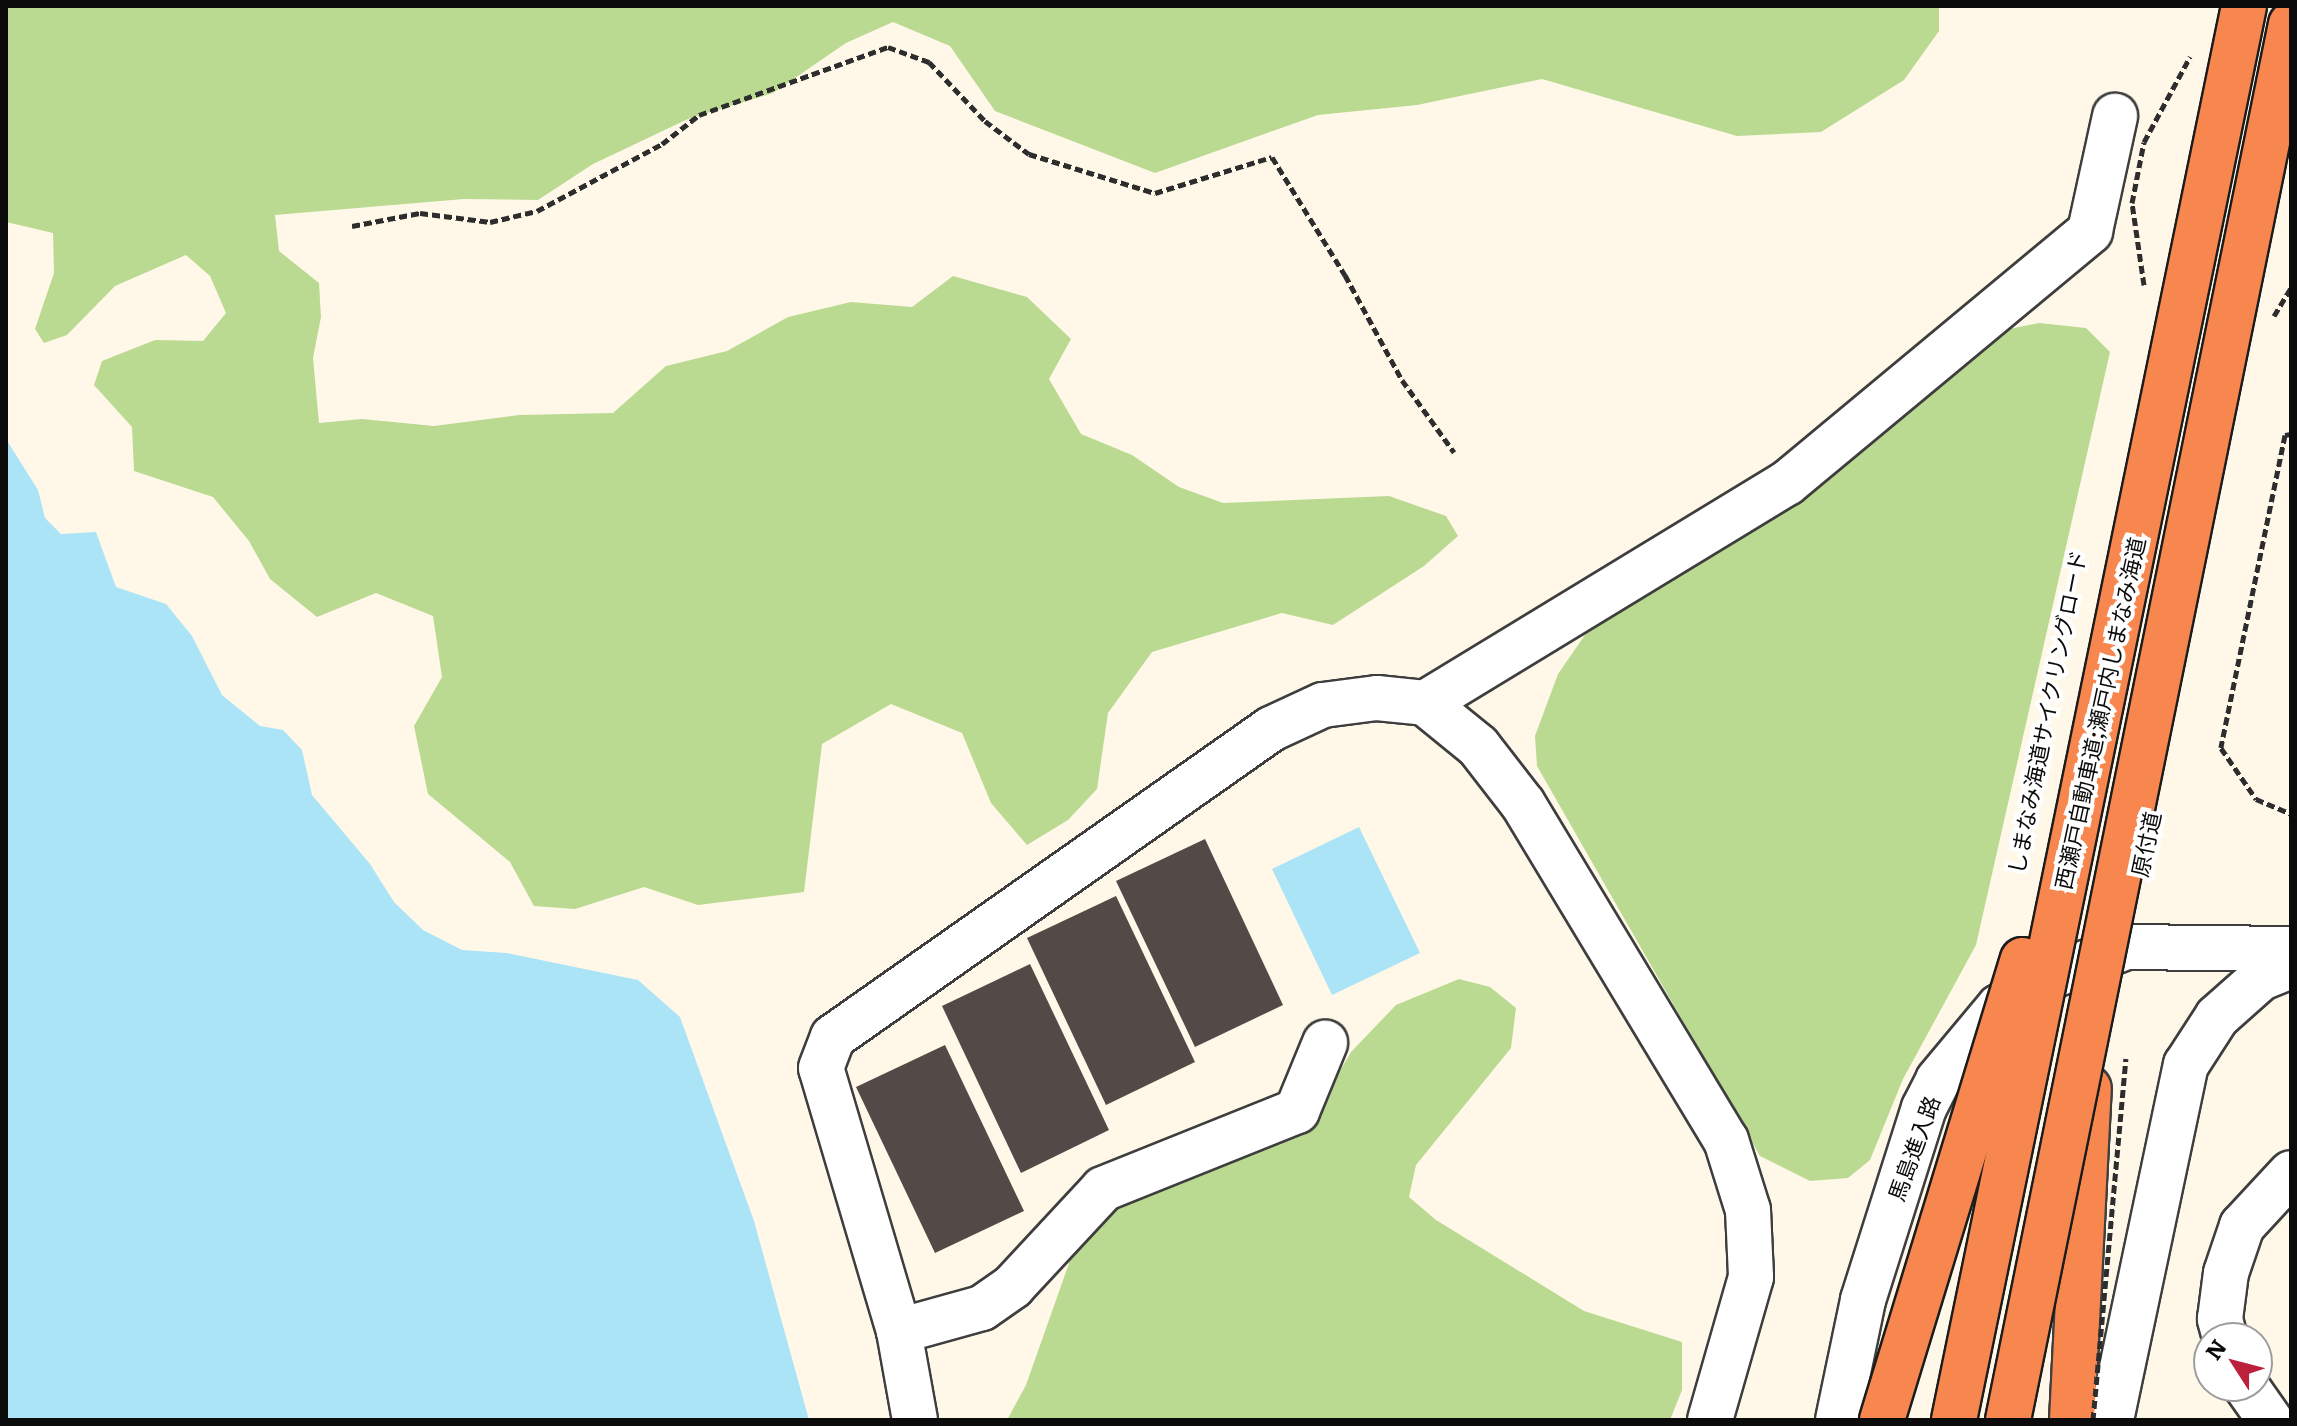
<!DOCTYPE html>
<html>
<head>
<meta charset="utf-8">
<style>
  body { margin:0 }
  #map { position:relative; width:2297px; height:1426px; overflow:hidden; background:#fff8e8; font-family:Literata,"Noto Sans JP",serif }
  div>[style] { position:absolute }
  .forest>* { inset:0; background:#bbda91 }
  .water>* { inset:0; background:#ace4f7 }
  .building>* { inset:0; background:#534a47 }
  .path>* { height:5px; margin-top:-2.5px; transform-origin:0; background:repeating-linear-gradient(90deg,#2d2d2d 0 8px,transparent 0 12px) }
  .roads { filter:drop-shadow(2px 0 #3e3e3e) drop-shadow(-2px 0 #3e3e3e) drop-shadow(0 2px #3e3e3e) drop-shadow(0 -2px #3e3e3e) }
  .minor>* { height:44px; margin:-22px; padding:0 22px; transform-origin:22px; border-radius:22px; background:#fff }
  .highway>* { height:44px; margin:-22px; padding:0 22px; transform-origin:22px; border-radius:22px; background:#f7874e }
  .path-bridge>* { height:5px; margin-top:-2.5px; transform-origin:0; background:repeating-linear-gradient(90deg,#2d2d2d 0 8px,transparent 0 12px) }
  .bridges { filter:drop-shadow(2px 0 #1c1c1c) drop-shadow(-2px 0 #1c1c1c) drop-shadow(0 2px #1c1c1c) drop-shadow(0 -2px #1c1c1c) }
  .highway-bridge>* { height:44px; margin:-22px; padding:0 22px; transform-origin:22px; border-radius:22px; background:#f7874e }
  span { translate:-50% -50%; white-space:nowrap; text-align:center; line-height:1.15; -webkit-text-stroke:8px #fff; paint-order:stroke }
  .street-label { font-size:22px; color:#0b0b0b }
  .frame { position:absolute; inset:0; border:8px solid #0b0b0b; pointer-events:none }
  .north { position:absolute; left:2193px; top:1322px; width:80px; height:80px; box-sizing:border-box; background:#fff; border:2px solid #9d9d9d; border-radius:50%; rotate:306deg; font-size:22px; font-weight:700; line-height:32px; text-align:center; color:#0b0b0b }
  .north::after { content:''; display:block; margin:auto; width:28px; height:36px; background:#bc213c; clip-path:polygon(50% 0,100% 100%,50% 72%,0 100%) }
</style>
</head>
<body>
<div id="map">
  <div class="forest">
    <div style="clip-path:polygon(6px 6px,1939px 6px,1939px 31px,1904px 80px,1821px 132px,1737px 136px,1542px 79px,1417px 105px,1318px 115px,1155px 173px,995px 111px,950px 46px,893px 22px,846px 43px,773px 93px,688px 119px,593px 164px,538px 200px,464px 199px,275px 215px,279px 251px,319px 283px,321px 317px,313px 358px,319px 423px,362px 419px,434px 426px,519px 415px,613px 413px,666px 366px,727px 351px,788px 317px,851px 302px,912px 307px,953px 276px,1027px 297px,1071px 339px,1049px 379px,1081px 434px,1132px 455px,1179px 487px,1223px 503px,1389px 496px,1446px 516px,1458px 536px,1424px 566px,1333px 625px,1282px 613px,1152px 652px,1108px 713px,1097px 789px,1068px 820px,1027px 845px,991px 803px,962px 733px,891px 704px,822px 744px,804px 892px,698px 905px,644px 887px,575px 909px,534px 906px,510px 862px,428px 794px,414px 726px,442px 677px,433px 616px,376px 593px,317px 617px,270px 579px,249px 541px,213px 497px,134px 471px,132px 427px,94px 385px,102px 361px,155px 340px,203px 341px,226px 313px,210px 276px,186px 255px,115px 286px,67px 335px,44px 343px,35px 329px,54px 273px,53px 233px,6px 222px)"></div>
    <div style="clip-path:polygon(2039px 323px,2086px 328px,2110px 352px,1976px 945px,1903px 1079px,1870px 1160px,1848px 1178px,1810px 1181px,1760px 1156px,1537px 766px,1535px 736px,1558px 674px,1587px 632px,2004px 330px)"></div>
    <div style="clip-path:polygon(1459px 979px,1490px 987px,1516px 1008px,1511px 1048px,1416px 1165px,1409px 1197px,1436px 1220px,1584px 1311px,1682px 1342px,1682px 1390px,1670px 1420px,1007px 1420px,1026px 1385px,1079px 1235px,1121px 1198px,1307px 1127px,1351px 1052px,1396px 1005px)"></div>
  </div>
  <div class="water">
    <div style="clip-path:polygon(6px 439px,38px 490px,45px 518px,61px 534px,96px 532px,116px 587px,166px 604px,192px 636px,222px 695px,260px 726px,283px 730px,302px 750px,312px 795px,370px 864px,394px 902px,423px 930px,462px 950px,507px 953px,638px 980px,680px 1017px,754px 1221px,809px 1420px,6px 1420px)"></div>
    <div style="clip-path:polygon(1359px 827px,1420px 953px,1332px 995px,1272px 869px)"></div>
  </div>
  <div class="building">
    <div style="clip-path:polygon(1205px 839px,1283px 1005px,1195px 1047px,1116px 881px)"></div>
    <div style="clip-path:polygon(1116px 896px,1195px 1062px,1106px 1105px,1027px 938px)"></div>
    <div style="clip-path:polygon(1030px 964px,1109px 1130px,1021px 1173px,942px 1006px)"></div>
    <div style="clip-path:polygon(945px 1045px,1024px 1211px,935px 1253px,856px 1087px)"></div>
  </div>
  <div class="path">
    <div style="left:352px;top:226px;width:69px;rotate:-10.8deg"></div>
    <div style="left:420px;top:213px;width:71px;rotate:7.3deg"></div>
    <div style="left:490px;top:222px;width:48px;rotate:-13.2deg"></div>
    <div style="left:537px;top:211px;width:142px;rotate:-28.2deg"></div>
    <div style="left:662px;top:144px;width:47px;rotate:-38.1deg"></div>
    <div style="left:699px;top:115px;width:201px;rotate:-19.8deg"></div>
    <div style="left:888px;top:47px;width:44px;rotate:20.1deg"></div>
    <div style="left:929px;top:62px;width:81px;rotate:46.5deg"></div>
    <div style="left:985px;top:121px;width:55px;rotate:36.9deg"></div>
    <div style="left:1029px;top:154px;width:132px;rotate:17.2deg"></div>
    <div style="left:1155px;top:193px;width:122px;rotate:-17.1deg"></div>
    <div style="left:1272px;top:157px;width:139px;rotate:58.3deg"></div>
    <div style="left:1345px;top:275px;width:119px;rotate:61.5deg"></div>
    <div style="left:1402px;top:380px;width:89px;rotate:54.2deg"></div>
    <div style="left:2291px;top:434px;width:6px;rotate:171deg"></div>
    <div style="left:2285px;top:435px;width:319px;rotate:101.6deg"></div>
    <div style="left:2221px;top:748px;width:62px;rotate:55.5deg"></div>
    <div style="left:2256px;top:799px;width:38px;rotate:23deg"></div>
  </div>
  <div class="roads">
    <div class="minor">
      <div style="left:1425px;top:703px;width:424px;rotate:-31.3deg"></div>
      <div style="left:1787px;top:483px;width:394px;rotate:-39.7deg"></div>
      <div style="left:2090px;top:231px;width:118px;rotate:-77.7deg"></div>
      <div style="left:899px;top:1331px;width:86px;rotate:-15.5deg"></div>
      <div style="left:982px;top:1308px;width:38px;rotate:-35deg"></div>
      <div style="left:1013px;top:1286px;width:132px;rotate:-47.1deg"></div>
      <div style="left:1103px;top:1189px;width:209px;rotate:-21.9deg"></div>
      <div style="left:1297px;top:1111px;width:74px;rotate:-67.6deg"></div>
      <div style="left:2225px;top:1338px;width:20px;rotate:-105deg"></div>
      <div style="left:2220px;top:1319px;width:46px;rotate:-82.6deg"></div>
      <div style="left:2226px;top:1273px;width:50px;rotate:-71.2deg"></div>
      <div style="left:2242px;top:1226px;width:72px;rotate:-47.2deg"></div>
      <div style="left:2246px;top:1386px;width:42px;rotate:54.8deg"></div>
      <div style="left:915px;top:1420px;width:90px;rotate:-100.2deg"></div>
      <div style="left:899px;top:1331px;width:274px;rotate:-106.5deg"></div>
      <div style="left:821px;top:1068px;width:33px;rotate:-69deg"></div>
      <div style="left:833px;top:1037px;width:535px;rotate:-35.11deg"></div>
      <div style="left:1271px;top:729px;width:57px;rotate:-24.8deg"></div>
      <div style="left:1323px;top:705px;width:54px;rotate:-7.4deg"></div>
      <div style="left:1377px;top:698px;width:48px;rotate:5.9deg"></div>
      <div style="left:1425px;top:703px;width:68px;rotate:39.1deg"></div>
      <div style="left:1478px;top:746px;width:73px;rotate:52.2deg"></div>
      <div style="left:1523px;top:804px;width:393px;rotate:58.9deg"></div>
      <div style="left:1726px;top:1140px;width:73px;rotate:72.6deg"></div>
      <div style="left:1748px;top:1210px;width:67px;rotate:87.4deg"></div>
      <div style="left:1751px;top:1277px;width:149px;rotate:106deg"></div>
      <div style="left:1838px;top:1420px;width:123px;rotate:-78.2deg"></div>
      <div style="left:1863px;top:1300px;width:201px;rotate:-72.4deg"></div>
      <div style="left:1924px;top:1108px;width:31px;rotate:-63deg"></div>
      <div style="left:1938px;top:1080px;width:95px;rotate:-50.1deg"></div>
      <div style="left:1999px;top:1007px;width:56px;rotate:-31.1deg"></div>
      <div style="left:2047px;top:978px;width:85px;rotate:-21.4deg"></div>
      <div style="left:2126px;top:947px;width:165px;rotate:0.7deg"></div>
      <div style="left:2111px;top:1420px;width:363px;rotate:-78.1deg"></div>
      <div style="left:2186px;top:1065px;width:57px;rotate:-57.1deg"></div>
      <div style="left:2217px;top:1017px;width:59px;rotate:-41.6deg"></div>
      <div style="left:2261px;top:978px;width:32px;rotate:-22deg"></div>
    </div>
    <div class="highway">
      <div style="left:2072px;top:1420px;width:332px;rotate:-87.1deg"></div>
    </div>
  </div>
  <div class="path-bridge">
    <div style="left:2144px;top:285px;width:83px;rotate:-98.3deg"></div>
    <div style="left:2132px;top:203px;width:62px;rotate:-78.9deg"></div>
    <div style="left:2144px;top:142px;width:97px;rotate:-61.6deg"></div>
    <div style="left:2274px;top:316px;width:33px;rotate:-59deg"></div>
    <div style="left:2093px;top:1420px;width:363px;rotate:-84.8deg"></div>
  </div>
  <div class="bridges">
    <div class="highway-bridge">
      <div style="left:1882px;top:1420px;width:481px;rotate:-73deg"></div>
      <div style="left:1954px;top:1420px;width:1443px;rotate:-78.41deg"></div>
      <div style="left:2008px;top:1420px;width:1424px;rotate:-78.54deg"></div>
    </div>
  </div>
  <div class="street-label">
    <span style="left:2046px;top:712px;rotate:-79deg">しまなみ海道サイクリングロード</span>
    <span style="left:2099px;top:713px;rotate:-78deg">西瀬戸自動車道;瀬戸内しまなみ海道</span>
    <span style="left:2145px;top:844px;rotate:-78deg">原付道</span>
    <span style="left:1913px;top:1148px;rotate:-70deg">馬島進入路</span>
  </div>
  <div class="frame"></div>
  <div class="north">N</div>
</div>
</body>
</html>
